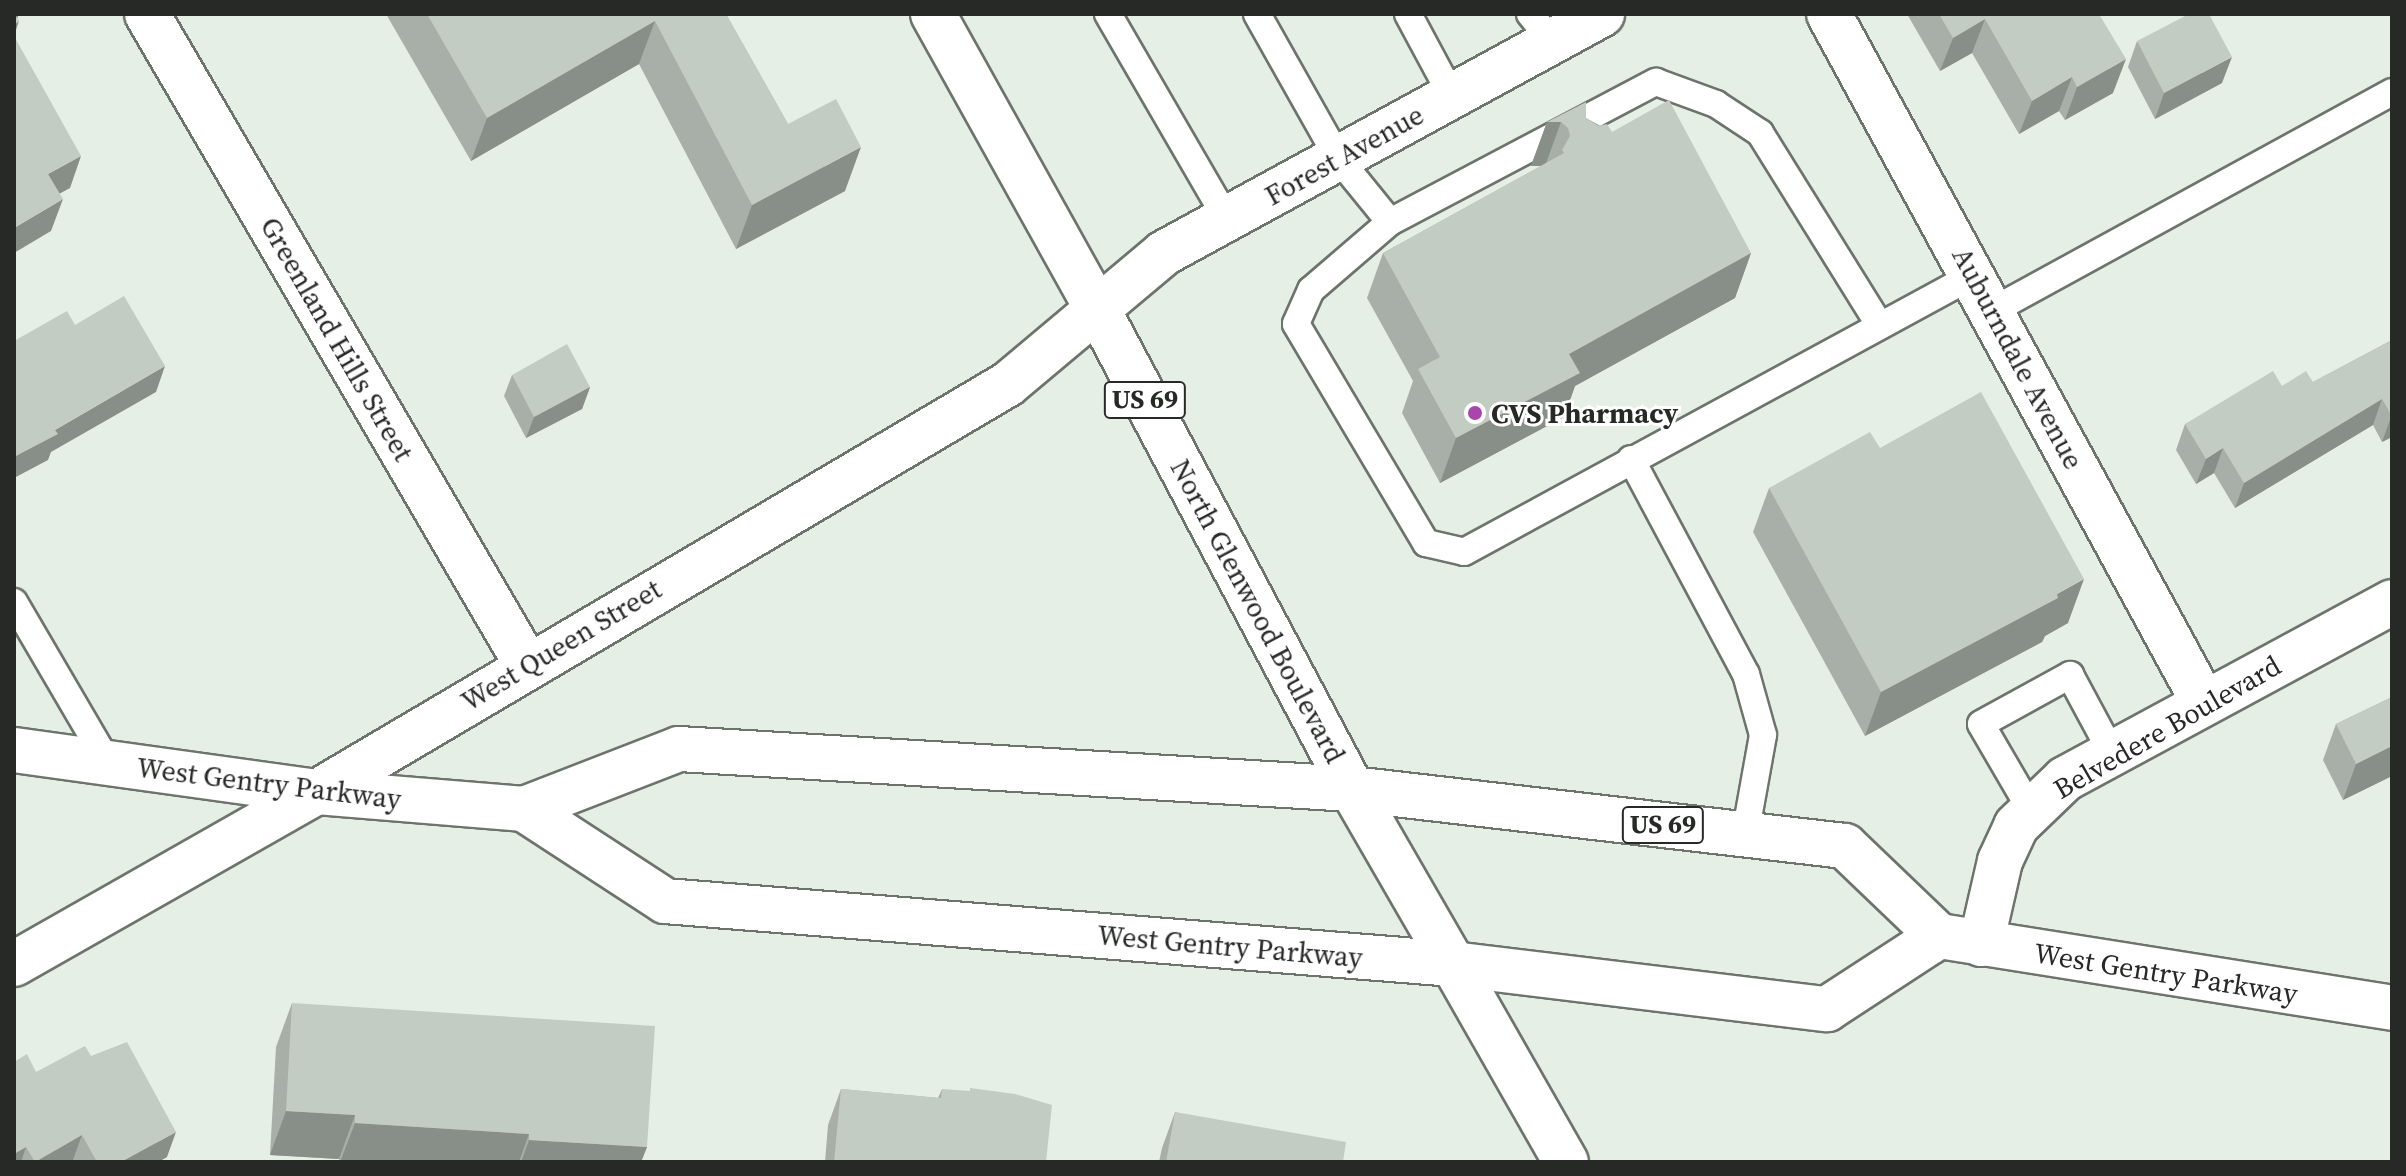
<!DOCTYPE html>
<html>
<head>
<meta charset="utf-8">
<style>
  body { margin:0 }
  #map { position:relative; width:2406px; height:1176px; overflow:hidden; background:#e6efe6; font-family:"Source Serif 4",serif }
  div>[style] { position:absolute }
  .roads { filter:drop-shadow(2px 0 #6c746c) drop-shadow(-2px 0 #6c746c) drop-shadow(0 2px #6c746c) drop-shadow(0 -2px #6c746c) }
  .lane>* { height:26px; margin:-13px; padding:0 13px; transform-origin:13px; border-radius:13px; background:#fff }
  .street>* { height:44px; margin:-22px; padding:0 22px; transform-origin:22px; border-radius:22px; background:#fff }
  .secondary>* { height:44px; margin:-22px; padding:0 22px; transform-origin:22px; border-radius:22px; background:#fff }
  .primary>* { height:44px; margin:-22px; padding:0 22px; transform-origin:22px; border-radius:22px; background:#fff }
  .wall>* { inset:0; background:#a8afa8 }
  .shaded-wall>* { inset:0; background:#888f88 }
  .building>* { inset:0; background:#c3ccc3 }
  .dots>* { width:22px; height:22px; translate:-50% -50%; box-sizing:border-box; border:4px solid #fff; border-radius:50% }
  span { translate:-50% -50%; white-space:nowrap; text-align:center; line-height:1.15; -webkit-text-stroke:6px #fff; paint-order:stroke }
  .shield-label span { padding:2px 6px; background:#fff; border:2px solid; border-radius:6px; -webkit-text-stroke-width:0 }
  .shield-label { font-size:26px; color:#262926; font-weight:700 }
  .street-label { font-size:28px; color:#262926 }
  .poi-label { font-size:28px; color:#262926; font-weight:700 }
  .left { translate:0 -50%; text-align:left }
  .frame { position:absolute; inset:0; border:16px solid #262926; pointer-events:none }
</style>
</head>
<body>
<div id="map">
  <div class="roads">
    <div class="lane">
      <div style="left:1108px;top:14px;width:237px;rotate:59.9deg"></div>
      <div style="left:1257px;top:14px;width:165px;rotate:60.6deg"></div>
      <div style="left:1338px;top:158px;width:82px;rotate:50.9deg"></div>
      <div style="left:1390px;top:222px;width:104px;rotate:139.3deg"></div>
      <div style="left:1311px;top:290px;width:37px;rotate:114deg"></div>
      <div style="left:1296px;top:324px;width:255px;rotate:59.3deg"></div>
      <div style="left:1426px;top:543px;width:39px;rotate:13deg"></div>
      <div style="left:1464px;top:552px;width:580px;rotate:-28.51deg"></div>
      <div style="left:1408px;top:14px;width:93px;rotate:61.8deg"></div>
      <div style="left:1530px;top:14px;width:35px;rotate:51deg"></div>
      <div style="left:1390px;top:222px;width:301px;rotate:-27.8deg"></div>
      <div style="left:1656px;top:82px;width:64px;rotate:20.1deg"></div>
      <div style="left:1716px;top:104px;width:53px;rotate:33.4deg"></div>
      <div style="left:1760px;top:133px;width:225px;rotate:58.1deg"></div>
      <div style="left:1990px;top:312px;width:458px;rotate:-28.7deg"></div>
      <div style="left:1631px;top:459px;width:244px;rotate:61.9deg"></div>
      <div style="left:1746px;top:674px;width:63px;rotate:74.4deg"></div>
      <div style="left:1763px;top:735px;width:102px;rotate:100.2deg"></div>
      <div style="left:14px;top:602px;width:186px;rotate:59.7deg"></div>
      <div style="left:2031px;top:810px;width:99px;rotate:-120.2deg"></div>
      <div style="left:1981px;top:724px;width:102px;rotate:-28.8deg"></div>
      <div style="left:2070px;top:675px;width:89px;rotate:61.7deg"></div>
    </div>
    <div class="street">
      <div style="left:147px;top:14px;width:754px;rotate:59.73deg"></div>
      <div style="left:1829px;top:14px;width:784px;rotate:61.44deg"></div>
      <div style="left:1981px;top:944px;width:85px;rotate:-77.1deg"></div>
      <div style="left:2000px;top:861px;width:38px;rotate:-65deg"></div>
      <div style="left:2016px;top:826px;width:68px;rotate:-43.8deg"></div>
      <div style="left:2065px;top:779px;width:372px;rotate:-28.4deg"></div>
      <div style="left:14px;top:964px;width:348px;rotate:-29.6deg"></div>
      <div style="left:317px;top:792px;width:802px;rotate:-30.56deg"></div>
      <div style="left:1008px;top:384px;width:204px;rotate:-40deg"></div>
      <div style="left:1164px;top:253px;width:499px;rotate:-28.6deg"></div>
    </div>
    <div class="secondary">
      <div style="left:1453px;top:964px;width:228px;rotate:60.3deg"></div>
    </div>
    <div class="primary">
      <div style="left:933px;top:14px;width:339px;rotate:60.9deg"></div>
      <div style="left:1098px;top:310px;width:542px;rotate:62.06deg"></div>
      <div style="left:1352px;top:789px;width:202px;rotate:60deg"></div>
      <div style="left:14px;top:750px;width:306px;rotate:7.9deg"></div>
      <div style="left:317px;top:792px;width:208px;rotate:4.7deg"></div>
      <div style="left:524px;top:809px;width:166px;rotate:-21.2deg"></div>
      <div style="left:679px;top:749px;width:674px;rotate:3.4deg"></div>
      <div style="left:1352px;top:789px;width:496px;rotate:6.6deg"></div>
      <div style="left:1845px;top:846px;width:130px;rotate:43.8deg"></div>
      <div style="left:1939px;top:936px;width:459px;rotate:9deg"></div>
      <div style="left:524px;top:809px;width:168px;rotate:33.1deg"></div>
      <div style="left:665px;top:901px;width:791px;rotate:4.57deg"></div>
      <div style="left:1453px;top:964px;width:377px;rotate:6.9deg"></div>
      <div style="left:1827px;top:1009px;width:134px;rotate:-33.1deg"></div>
    </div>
  </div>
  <div class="wall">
    <div style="clip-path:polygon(386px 14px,726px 14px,788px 124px,845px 191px,736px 249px,639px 64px,471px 161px)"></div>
    <div style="clip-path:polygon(1907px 14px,2099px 14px,2113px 93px,2065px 120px,2059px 111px,2019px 134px,1972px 53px,1940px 71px)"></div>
    <div style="clip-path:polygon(2137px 41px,2222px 83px,2155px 119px,2128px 67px)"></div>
    <div style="clip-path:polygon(1586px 118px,1612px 132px,1751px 253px,1735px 298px,1575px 386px,1564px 417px,1440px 483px,1402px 413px,1413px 381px,1367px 298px,1383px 253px,1541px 166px,1531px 166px,1547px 122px)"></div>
    <div style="clip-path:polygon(2392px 340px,2392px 437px,2382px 442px,2373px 425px,2235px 508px,2214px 473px,2196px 484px,2176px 450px,2185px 424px,2282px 386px,2313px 382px)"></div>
    <div style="clip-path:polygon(512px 375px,590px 387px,582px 409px,526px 438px,504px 396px)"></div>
    <div style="clip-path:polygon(1880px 448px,2068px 623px,2045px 636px,2042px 642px,1865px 736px,1753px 532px,1769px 488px)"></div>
    <div style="clip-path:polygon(2392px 697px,2392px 776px,2343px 800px,2323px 760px,2336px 724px)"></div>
    <div style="clip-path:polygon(292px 1003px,647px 1147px,641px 1162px,339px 1162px,339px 1159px,270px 1155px,276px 1047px)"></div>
    <div style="clip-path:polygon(91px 1056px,167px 1157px,158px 1162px,73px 1162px,73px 1160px,70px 1162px,14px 1162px,36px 1072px)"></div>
    <div style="clip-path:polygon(841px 1089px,938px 1098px,942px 1089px,1046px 1162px,825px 1162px,828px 1125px)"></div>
    <div style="clip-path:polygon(1175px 1112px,1343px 1162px,1159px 1162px,1162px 1148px)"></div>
  </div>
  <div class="shaded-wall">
    <div style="clip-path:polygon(14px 14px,19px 14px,15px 24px,19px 21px,14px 36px)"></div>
    <div style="clip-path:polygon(1985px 19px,1972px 53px,1940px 71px,1953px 38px)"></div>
    <div style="clip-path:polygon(655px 21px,639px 64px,471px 161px,487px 118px)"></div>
    <div style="clip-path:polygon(2232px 57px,2222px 83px,2155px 119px,2164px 93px)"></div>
    <div style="clip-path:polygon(2126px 59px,2113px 93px,2065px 120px,2077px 87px)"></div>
    <div style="clip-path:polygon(2072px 77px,2059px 111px,2019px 134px,2032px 101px)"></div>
    <div style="clip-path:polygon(1547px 122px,1561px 122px,1545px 166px,1531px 166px)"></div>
    <div style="clip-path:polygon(861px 147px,845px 191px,736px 249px,752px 205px)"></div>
    <div style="clip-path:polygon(81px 156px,70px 188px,37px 206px,48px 174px)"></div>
    <div style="clip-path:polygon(63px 199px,51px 231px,14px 253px,14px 228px)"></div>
    <div style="clip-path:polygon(1751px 253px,1735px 298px,1575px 386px,1564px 417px,1440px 483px,1456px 438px,1569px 354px)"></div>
    <div style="clip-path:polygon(165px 366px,156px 392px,51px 452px,48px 460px,14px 478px,14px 457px,55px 430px)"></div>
    <div style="clip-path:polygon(590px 387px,582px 409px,526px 438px,534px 417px)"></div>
    <div style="clip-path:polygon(2382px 399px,2373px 425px,2235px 508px,2244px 483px)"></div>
    <div style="clip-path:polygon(2392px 416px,2392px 437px,2382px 442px,2391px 417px)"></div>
    <div style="clip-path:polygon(2223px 448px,2214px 473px,2196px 484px,2206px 459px)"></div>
    <div style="clip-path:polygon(2084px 579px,2068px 623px,2045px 636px,2042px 642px,1865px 736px,1881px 692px)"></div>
    <div style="clip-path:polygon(2392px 746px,2392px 776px,2343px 800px,2356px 764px)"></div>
    <div style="clip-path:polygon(286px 1111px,355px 1115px,339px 1159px,270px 1155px)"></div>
    <div style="clip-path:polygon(355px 1123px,529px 1134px,519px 1162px,340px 1162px)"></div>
    <div style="clip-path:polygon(176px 1132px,167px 1157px,158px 1162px,121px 1162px)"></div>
    <div style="clip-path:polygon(82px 1135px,73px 1160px,70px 1162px,35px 1162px)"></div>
    <div style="clip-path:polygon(529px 1140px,647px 1147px,641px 1162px,521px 1162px)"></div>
    <div style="clip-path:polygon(26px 1147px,21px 1162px,14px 1162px,14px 1154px)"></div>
  </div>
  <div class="building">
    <div style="clip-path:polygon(14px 14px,19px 21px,14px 25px)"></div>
    <div style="clip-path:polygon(427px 14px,726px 14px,788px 124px,836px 99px,861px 147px,752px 205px,655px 21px,487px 118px)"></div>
    <div style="clip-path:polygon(1939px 14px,2099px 14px,2126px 59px,2077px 87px,2072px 77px,2032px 101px,1985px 19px,1953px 38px)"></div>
    <div style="clip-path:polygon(2189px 14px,2209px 14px,2232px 57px,2164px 93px,2137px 41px)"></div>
    <div style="clip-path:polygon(14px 36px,81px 156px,48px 174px,63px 199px,14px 228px)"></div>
    <div style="clip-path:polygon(1669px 100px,1751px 253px,1569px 354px,1580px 373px,1456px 438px,1418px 369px,1440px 357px,1383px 253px,1564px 153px,1562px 150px,1570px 136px,1568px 128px,1561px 122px,1547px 122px,1586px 102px,1586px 118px,1598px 126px,1607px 124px,1612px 132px)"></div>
    <div style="clip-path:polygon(124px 296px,165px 366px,55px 430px,58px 434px,14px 457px,14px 341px,67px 311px,75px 325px)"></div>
    <div style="clip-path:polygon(2392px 340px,2392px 416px,2382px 399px,2244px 483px,2223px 448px,2206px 459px,2185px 424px,2273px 371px,2282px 386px,2306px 371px,2313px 382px)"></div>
    <div style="clip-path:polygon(567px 344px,590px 387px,534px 417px,512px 375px)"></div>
    <div style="clip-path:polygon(1981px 392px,2084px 579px,2057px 594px,2058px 598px,1881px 692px,1769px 488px,1870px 432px,1880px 448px)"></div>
    <div style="clip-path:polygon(2392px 697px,2392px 746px,2356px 764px,2336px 724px)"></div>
    <div style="clip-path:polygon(292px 1003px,655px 1026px,647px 1147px,529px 1140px,529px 1134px,355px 1123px,355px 1115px,286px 1111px)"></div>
    <div style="clip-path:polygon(127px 1042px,176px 1132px,121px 1162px,97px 1162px,82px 1135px,35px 1162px,26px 1147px,14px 1154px,14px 1062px,27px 1054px,36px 1072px,85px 1046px,91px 1056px)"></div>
    <div style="clip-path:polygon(970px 1088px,1015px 1094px,1052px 1105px,1046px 1162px,834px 1162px,841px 1089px,941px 1098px,942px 1089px,970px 1091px)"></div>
    <div style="clip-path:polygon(1175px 1112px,1346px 1142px,1343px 1162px,1166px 1162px)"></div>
  </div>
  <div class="dots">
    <div style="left:1475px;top:413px;background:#a946ab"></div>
  </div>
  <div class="shield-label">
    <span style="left:1145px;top:400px">US 69</span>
    <span style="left:1663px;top:825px">US 69</span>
  </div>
  <div class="street-label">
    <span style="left:1344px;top:155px;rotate:-29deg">Forest Avenue</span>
    <span style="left:337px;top:339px;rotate:60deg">Greenland Hills Street</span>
    <span style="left:2018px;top:358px;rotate:62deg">Auburndale Avenue</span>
    <span style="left:1258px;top:611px;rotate:62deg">North Glenwood Boulevard</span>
    <span style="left:561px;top:645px;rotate:-31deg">West Queen Street</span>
    <span style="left:2167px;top:727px;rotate:-30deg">Belvedere Boulevard</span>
    <span style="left:269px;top:783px;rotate:7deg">West Gentry Parkway</span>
    <span style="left:1230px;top:946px;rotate:5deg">West Gentry Parkway</span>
    <span style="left:2166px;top:973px;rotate:9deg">West Gentry Parkway</span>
  </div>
  <div class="poi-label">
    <span class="left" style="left:1491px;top:413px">CVS Pharmacy</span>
  </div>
  <div class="frame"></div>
</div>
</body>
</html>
